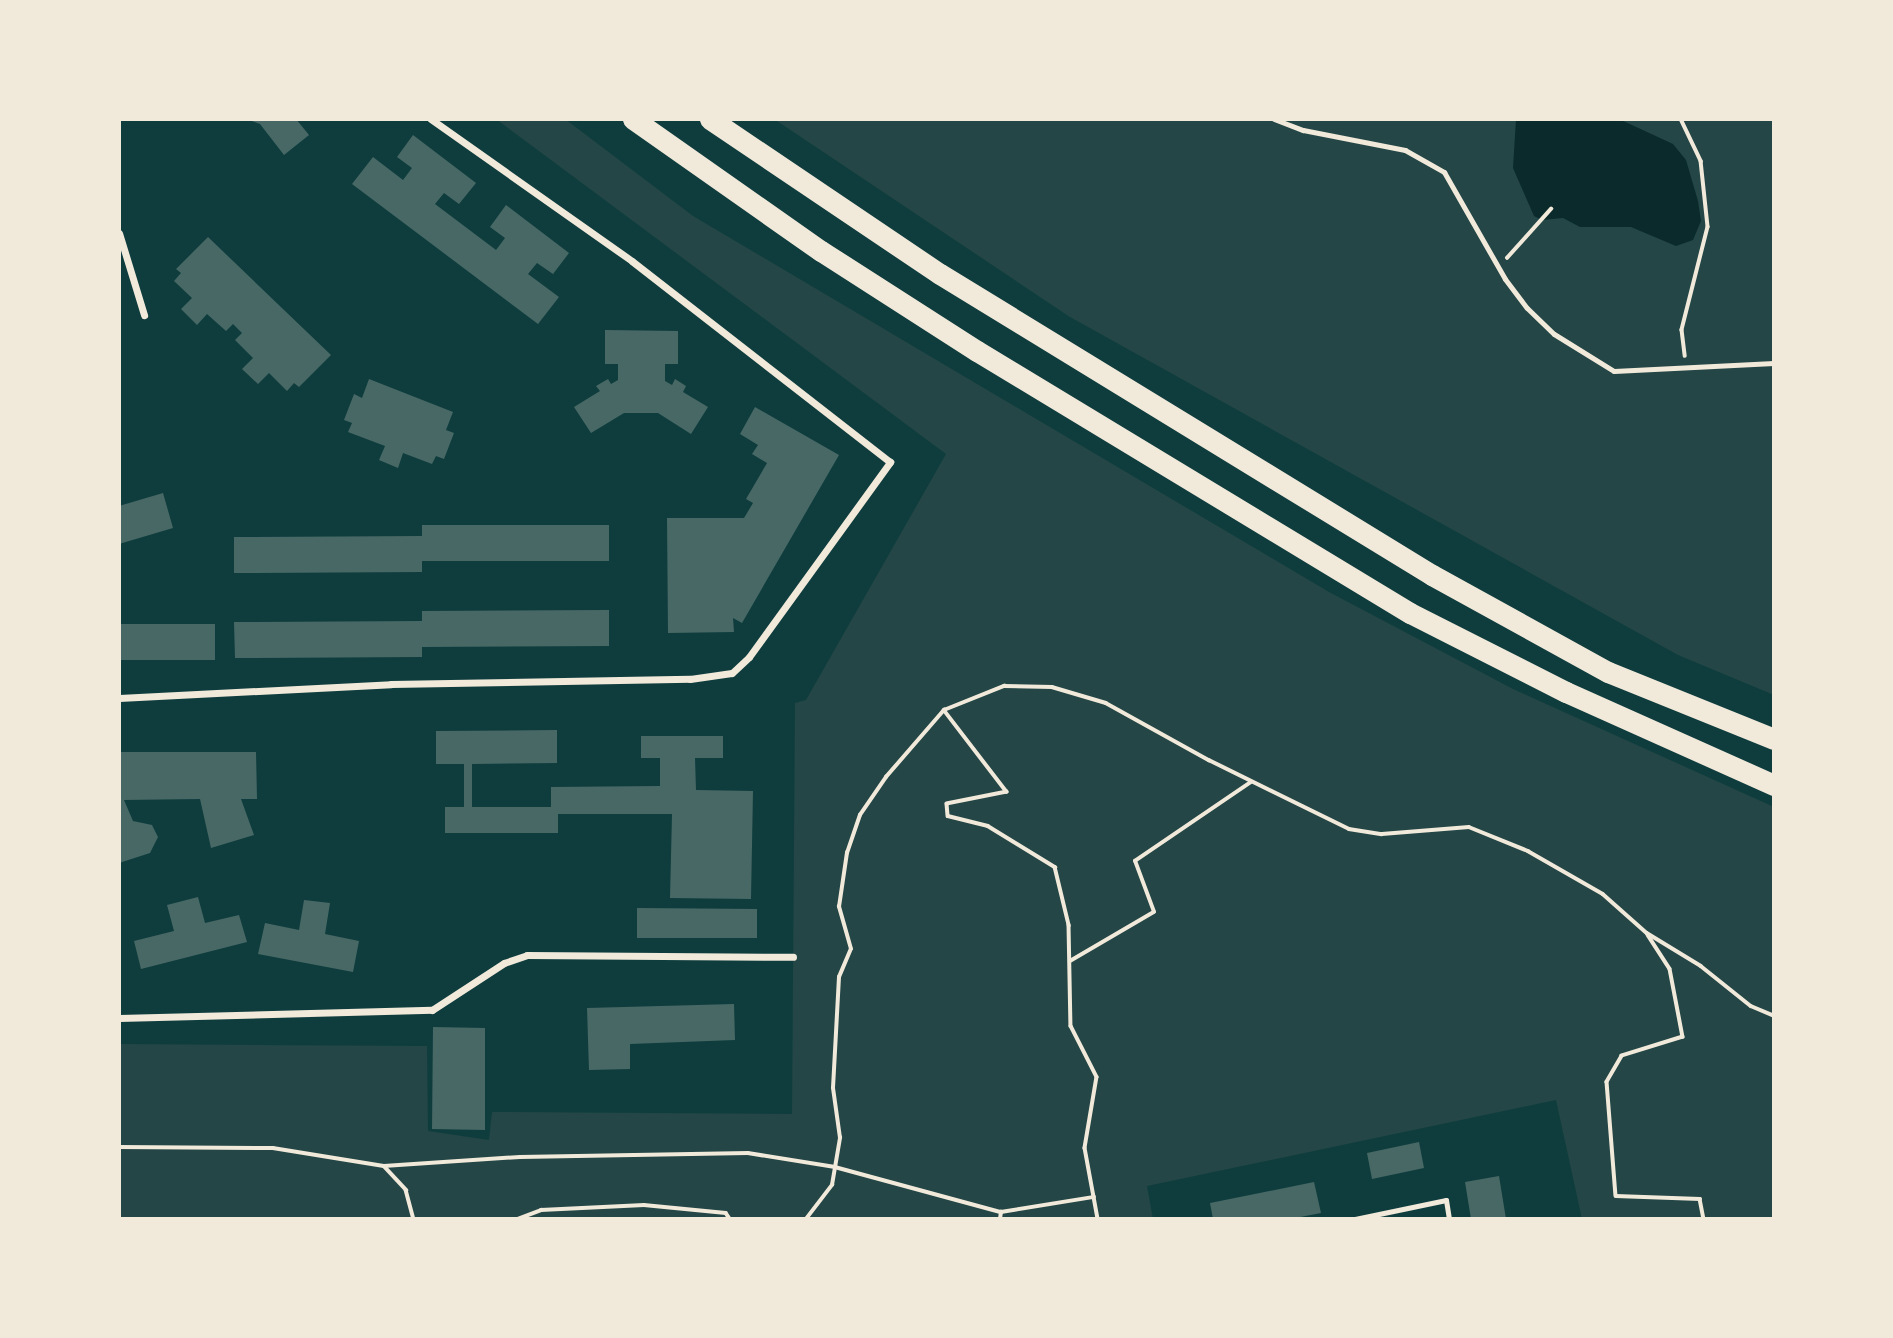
<!DOCTYPE html>
<html>
<head>
<meta charset="utf-8">
<style>
  body { margin:0 }
  #map { position:relative; width:1893px; height:1338px; overflow:hidden; background:#0f3d3e; font-family:Commissioner,sans-serif }
  div>[style] { position:absolute }
  .green>* { inset:0; background:#244646 }
  .water>* { inset:0; background:#0a2a2b }
  .building>* { inset:0; background:#486865 }
  .path>* { height:3.5px; margin:-1.75px; padding:0 1.75px; transform-origin:1.75px; border-radius:1.75px; background:#f1e9da }
  .service>* { height:5px; margin:-2.5px; padding:0 2.5px; transform-origin:2.5px; border-radius:2.5px; background:#f1e9da }
  .minor>* { height:7px; margin:-3.5px; padding:0 3.5px; transform-origin:3.5px; border-radius:3.5px; background:#f1e9da }
  .motorway>* { height:21px; margin:-10.5px; padding:0 10.5px; transform-origin:10.5px; border-radius:10.5px; background:#f1e9da }
  span { translate:-50% -50%; white-space:nowrap; text-align:center; line-height:1.15; -webkit-text-stroke:7px #f1e9da; paint-order:stroke }
  .frame { position:absolute; inset:0; border:121px solid #f1e9da; pointer-events:none }
</style>
</head>
<body>
<div id="map">
  <div class="green">
    <div style="clip-path:polygon(496px 119px,565px 119px,693px 216px,1329px 592px,1513px 689px,1774px 807px,1774px 1219px,1582px 1219px,1556px 1100px,1147px 1186px,1153px 1219px,119px 1219px,119px 1044px,427px 1046px,428px 1131px,489px 1140px,492px 1112px,792px 1114px,795px 703px,806px 700px,946px 454px)"></div>
    <div style="clip-path:polygon(774px 119px,1774px 119px,1774px 695px,1678px 655px,1070px 317px)"></div>
  </div>
  <div class="water">
    <div style="clip-path:polygon(1516px 119px,1619px 119px,1673px 144px,1686px 160px,1698px 201px,1701px 221px,1693px 240px,1676px 246px,1631px 227px,1580px 227px,1563px 218px,1542px 220px,1534px 216px,1513px 168px)"></div>
  </div>
  <div class="building">
    <div style="clip-path:polygon(246px 119px,296px 119px,309px 135px,284px 155px,260px 124px)"></div>
    <div style="clip-path:polygon(413px 135px,476px 183px,459px 204px,444px 193px,435px 204px,496px 250px,505px 238px,490px 227px,506px 205px,569px 253px,553px 274px,537px 263px,528px 274px,559px 297px,538px 324px,352px 184px,373px 157px,403px 180px,412px 168px,397px 157px)"></div>
    <div style="clip-path:polygon(208px 237px,331px 355px,299px 387px,294px 383px,287px 391px,269px 373px,258px 384px,242px 369px,253px 358px,235px 340px,242px 333px,233px 324px,226px 331px,207px 314px,197px 325px,181px 309px,192px 298px,174px 281px,181px 273px,176px 269px)"></div>
    <div style="clip-path:polygon(605px 330px,678px 331px,678px 364px,665px 364px,665px 381px,672px 385px,675px 379px,686px 386px,683px 392px,708px 407px,691px 434px,658px 413px,624px 413px,591px 433px,574px 407px,600px 391px,596px 386px,608px 379px,611px 384px,618px 380px,618px 364px,605px 364px)"></div>
    <div style="clip-path:polygon(369px 379px,453px 412px,446px 430px,454px 433px,444px 459px,436px 456px,432px 464px,403px 453px,398px 468px,379px 460px,385px 446px,348px 432px,352px 423px,344px 420px,354px 394px,362px 398px)"></div>
    <div style="clip-path:polygon(755px 407px,839px 455px,742px 623px,733px 618px,734px 632px,668px 633px,667px 518px,744px 518px,753px 503px,746px 499px,767px 463px,752px 454px,758px 445px,740px 434px)"></div>
    <div style="clip-path:polygon(163px 493px,173px 528px,119px 544px,119px 506px)"></div>
    <div style="clip-path:polygon(422px 525px,609px 525px,609px 561px,422px 561px,422px 572px,234px 573px,234px 537px,422px 536px)"></div>
    <div style="clip-path:polygon(609px 610px,609px 646px,422px 647px,422px 657px,235px 658px,234px 622px,422px 621px,422px 611px)"></div>
    <div style="clip-path:polygon(119px 624px,215px 624px,215px 660px,119px 660px)"></div>
    <div style="clip-path:polygon(557px 730px,557px 763px,472px 764px,472px 807px,551px 807px,551px 787px,660px 786px,660px 758px,641px 758px,641px 736px,723px 736px,723px 758px,695px 758px,696px 790px,753px 791px,751px 899px,670px 898px,672px 814px,558px 814px,558px 833px,445px 833px,445px 807px,464px 807px,464px 764px,436px 764px,436px 731px)"></div>
    <div style="clip-path:polygon(119px 752px,256px 752px,257px 799px,241px 799px,254px 835px,211px 848px,200px 799px,124px 800px,133px 821px,152px 825px,158px 837px,150px 853px,119px 863px)"></div>
    <div style="clip-path:polygon(198px 897px,205px 923px,239px 915px,247px 942px,141px 969px,134px 941px,174px 931px,167px 905px)"></div>
    <div style="clip-path:polygon(304px 900px,330px 903px,325px 934px,359px 941px,353px 972px,258px 954px,265px 923px,299px 930px)"></div>
    <div style="clip-path:polygon(637px 908px,757px 909px,757px 938px,637px 938px)"></div>
    <div style="clip-path:polygon(734px 1004px,735px 1040px,630px 1044px,630px 1069px,589px 1070px,587px 1008px)"></div>
    <div style="clip-path:polygon(433px 1027px,485px 1028px,485px 1130px,432px 1129px)"></div>
    <div style="clip-path:polygon(1419px 1142px,1424px 1168px,1372px 1179px,1367px 1153px)"></div>
    <div style="clip-path:polygon(1499px 1176px,1506px 1219px,1471px 1219px,1465px 1182px)"></div>
    <div style="clip-path:polygon(1314px 1182px,1321px 1213px,1290px 1219px,1213px 1219px,1210px 1203px)"></div>
  </div>
  <div class="path">
    <div style="left:1681px;top:119px;width:47px;rotate:64.5deg"></div>
    <div style="left:1701px;top:161px;width:66px;rotate:83.9deg"></div>
    <div style="left:1708px;top:227px;width:106px;rotate:104.2deg"></div>
    <div style="left:1682px;top:330px;width:26px;rotate:83deg"></div>
    <div style="left:1507px;top:258px;width:66px;rotate:-48.1deg"></div>
    <div style="left:944px;top:710px;width:103px;rotate:52.5deg"></div>
    <div style="left:1007px;top:792px;width:61px;rotate:168.7deg"></div>
    <div style="left:947px;top:804px;width:12px;rotate:85deg"></div>
    <div style="left:948px;top:816px;width:41px;rotate:14deg"></div>
    <div style="left:988px;top:826px;width:79px;rotate:31.5deg"></div>
    <div style="left:1055px;top:867px;width:60px;rotate:76.4deg"></div>
    <div style="left:1069px;top:925px;width:101px;rotate:88.9deg"></div>
    <div style="left:1071px;top:1026px;width:57px;rotate:63deg"></div>
    <div style="left:1097px;top:1077px;width:72px;rotate:99.6deg"></div>
    <div style="left:1085px;top:1148px;width:72px;rotate:79.6deg"></div>
    <div style="left:1648px;top:935px;width:40px;rotate:57.1deg"></div>
    <div style="left:1670px;top:969px;width:69px;rotate:79.2deg"></div>
    <div style="left:1683px;top:1037px;width:64px;rotate:162.7deg"></div>
    <div style="left:1622px;top:1056px;width:30px;rotate:120deg"></div>
    <div style="left:1607px;top:1082px;width:114px;rotate:85.5deg"></div>
    <div style="left:1616px;top:1196px;width:84px;rotate:2deg"></div>
    <div style="left:1700px;top:1199px;width:20px;rotate:79deg"></div>
    <div style="left:1070px;top:961px;width:97px;rotate:-30.3deg"></div>
    <div style="left:1154px;top:912px;width:54px;rotate:-110.4deg"></div>
    <div style="left:1135px;top:861px;width:140px;rotate:-34.3deg"></div>
    <div style="left:119px;top:1147px;width:154px;rotate:0.4deg"></div>
    <div style="left:273px;top:1148px;width:112px;rotate:9.2deg"></div>
    <div style="left:384px;top:1166px;width:136px;rotate:-3.8deg"></div>
    <div style="left:520px;top:1157px;width:228px;rotate:-1deg"></div>
    <div style="left:748px;top:1153px;width:88px;rotate:9.1deg"></div>
    <div style="left:835px;top:1167px;width:172px;rotate:15.2deg"></div>
    <div style="left:384px;top:1166px;width:33px;rotate:47deg"></div>
    <div style="left:406px;top:1190px;width:30px;rotate:75deg"></div>
    <div style="left:518px;top:1219px;width:25px;rotate:-21deg"></div>
    <div style="left:541px;top:1210px;width:103px;rotate:-2.8deg"></div>
    <div style="left:644px;top:1205px;width:82px;rotate:5.6deg"></div>
    <div style="left:726px;top:1213px;width:7px;rotate:56deg"></div>
    <div style="left:806px;top:1219px;width:43px;rotate:-52.6deg"></div>
    <div style="left:832px;top:1185px;width:48px;rotate:-80.3deg"></div>
    <div style="left:840px;top:1138px;width:50px;rotate:-98deg"></div>
    <div style="left:833px;top:1088px;width:111px;rotate:-86.9deg"></div>
    <div style="left:839px;top:977px;width:30px;rotate:-67deg"></div>
    <div style="left:851px;top:949px;width:44px;rotate:-105.9deg"></div>
    <div style="left:839px;top:907px;width:55px;rotate:-81.6deg"></div>
    <div style="left:847px;top:853px;width:40px;rotate:-71.1deg"></div>
    <div style="left:860px;top:815px;width:46px;rotate:-55.6deg"></div>
    <div style="left:886px;top:777px;width:89px;rotate:-49.1deg"></div>
    <div style="left:944px;top:710px;width:65px;rotate:-21.8deg"></div>
    <div style="left:1004px;top:686px;width:48px;rotate:1.2deg"></div>
    <div style="left:1052px;top:687px;width:56px;rotate:16.5deg"></div>
    <div style="left:1106px;top:703px;width:118px;rotate:29deg"></div>
    <div style="left:1209px;top:760px;width:156px;rotate:26.2deg"></div>
    <div style="left:1349px;top:829px;width:33px;rotate:9deg"></div>
    <div style="left:1382px;top:834px;width:87px;rotate:-4.6deg"></div>
    <div style="left:1469px;top:827px;width:64px;rotate:22.1deg"></div>
    <div style="left:1528px;top:851px;width:86px;rotate:29.8deg"></div>
    <div style="left:1603px;top:894px;width:59px;rotate:41.6deg"></div>
    <div style="left:1647px;top:933px;width:63px;rotate:31.4deg"></div>
    <div style="left:1701px;top:966px;width:64px;rotate:38.7deg"></div>
    <div style="left:1751px;top:1006px;width:25px;rotate:23deg"></div>
    <div style="left:1000px;top:1219px;width:7px;rotate:-82deg"></div>
    <div style="left:1001px;top:1212px;width:94px;rotate:-9.2deg"></div>
  </div>
  <div class="service">
    <div style="left:1274px;top:119px;width:31px;rotate:21deg"></div>
    <div style="left:1303px;top:130px;width:104px;rotate:11.1deg"></div>
    <div style="left:1405px;top:150px;width:45px;rotate:29.4deg"></div>
    <div style="left:1444px;top:172px;width:123px;rotate:60.3deg"></div>
    <div style="left:1505px;top:279px;width:36px;rotate:53deg"></div>
    <div style="left:1527px;top:308px;width:37px;rotate:44deg"></div>
    <div style="left:1554px;top:334px;width:70px;rotate:31.7deg"></div>
    <div style="left:1614px;top:371px;width:160px;rotate:-2.9deg"></div>
    <div style="left:1355px;top:1219px;width:93px;rotate:-11.8deg"></div>
    <div style="left:1446px;top:1200px;width:19px;rotate:81deg"></div>
  </div>
  <div class="minor">
    <div style="left:119px;top:233px;width:86px;rotate:73deg"></div>
    <div style="left:119px;top:698px;width:272px;rotate:-2.9deg"></div>
    <div style="left:391px;top:684px;width:299px;rotate:-1deg"></div>
    <div style="left:690px;top:679px;width:42px;rotate:-8.1deg"></div>
    <div style="left:732px;top:673px;width:23px;rotate:-43deg"></div>
    <div style="left:749px;top:657px;width:241px;rotate:-54.1deg"></div>
    <div style="left:890px;top:462px;width:327px;rotate:-142.1deg"></div>
    <div style="left:632px;top:261px;width:246px;rotate:-144.8deg"></div>
    <div style="left:119px;top:1018px;width:313px;rotate:-1.5deg"></div>
    <div style="left:432px;top:1010px;width:86px;rotate:-33.1deg"></div>
    <div style="left:504px;top:963px;width:24px;rotate:-19deg"></div>
    <div style="left:527px;top:955px;width:266px;rotate:0.4deg"></div>
  </div>
  <div class="motorway">
    <div style="left:633px;top:119px;width:230px;rotate:35.1deg"></div>
    <div style="left:821px;top:251px;width:185px;rotate:32.7deg"></div>
    <div style="left:977px;top:351px;width:506px;rotate:31.18deg"></div>
    <div style="left:1410px;top:613px;width:175px;rotate:26.9deg"></div>
    <div style="left:1566px;top:692px;width:228px;rotate:24.1deg"></div>
    <div style="left:710px;top:119px;width:277px;rotate:34deg"></div>
    <div style="left:940px;top:274px;width:577px;rotate:31.46deg"></div>
    <div style="left:1432px;top:575px;width:201px;rotate:28.9deg"></div>
    <div style="left:1608px;top:672px;width:179px;rotate:22deg"></div>
  </div>
  <div class="frame"></div>
</div>
</body>
</html>
